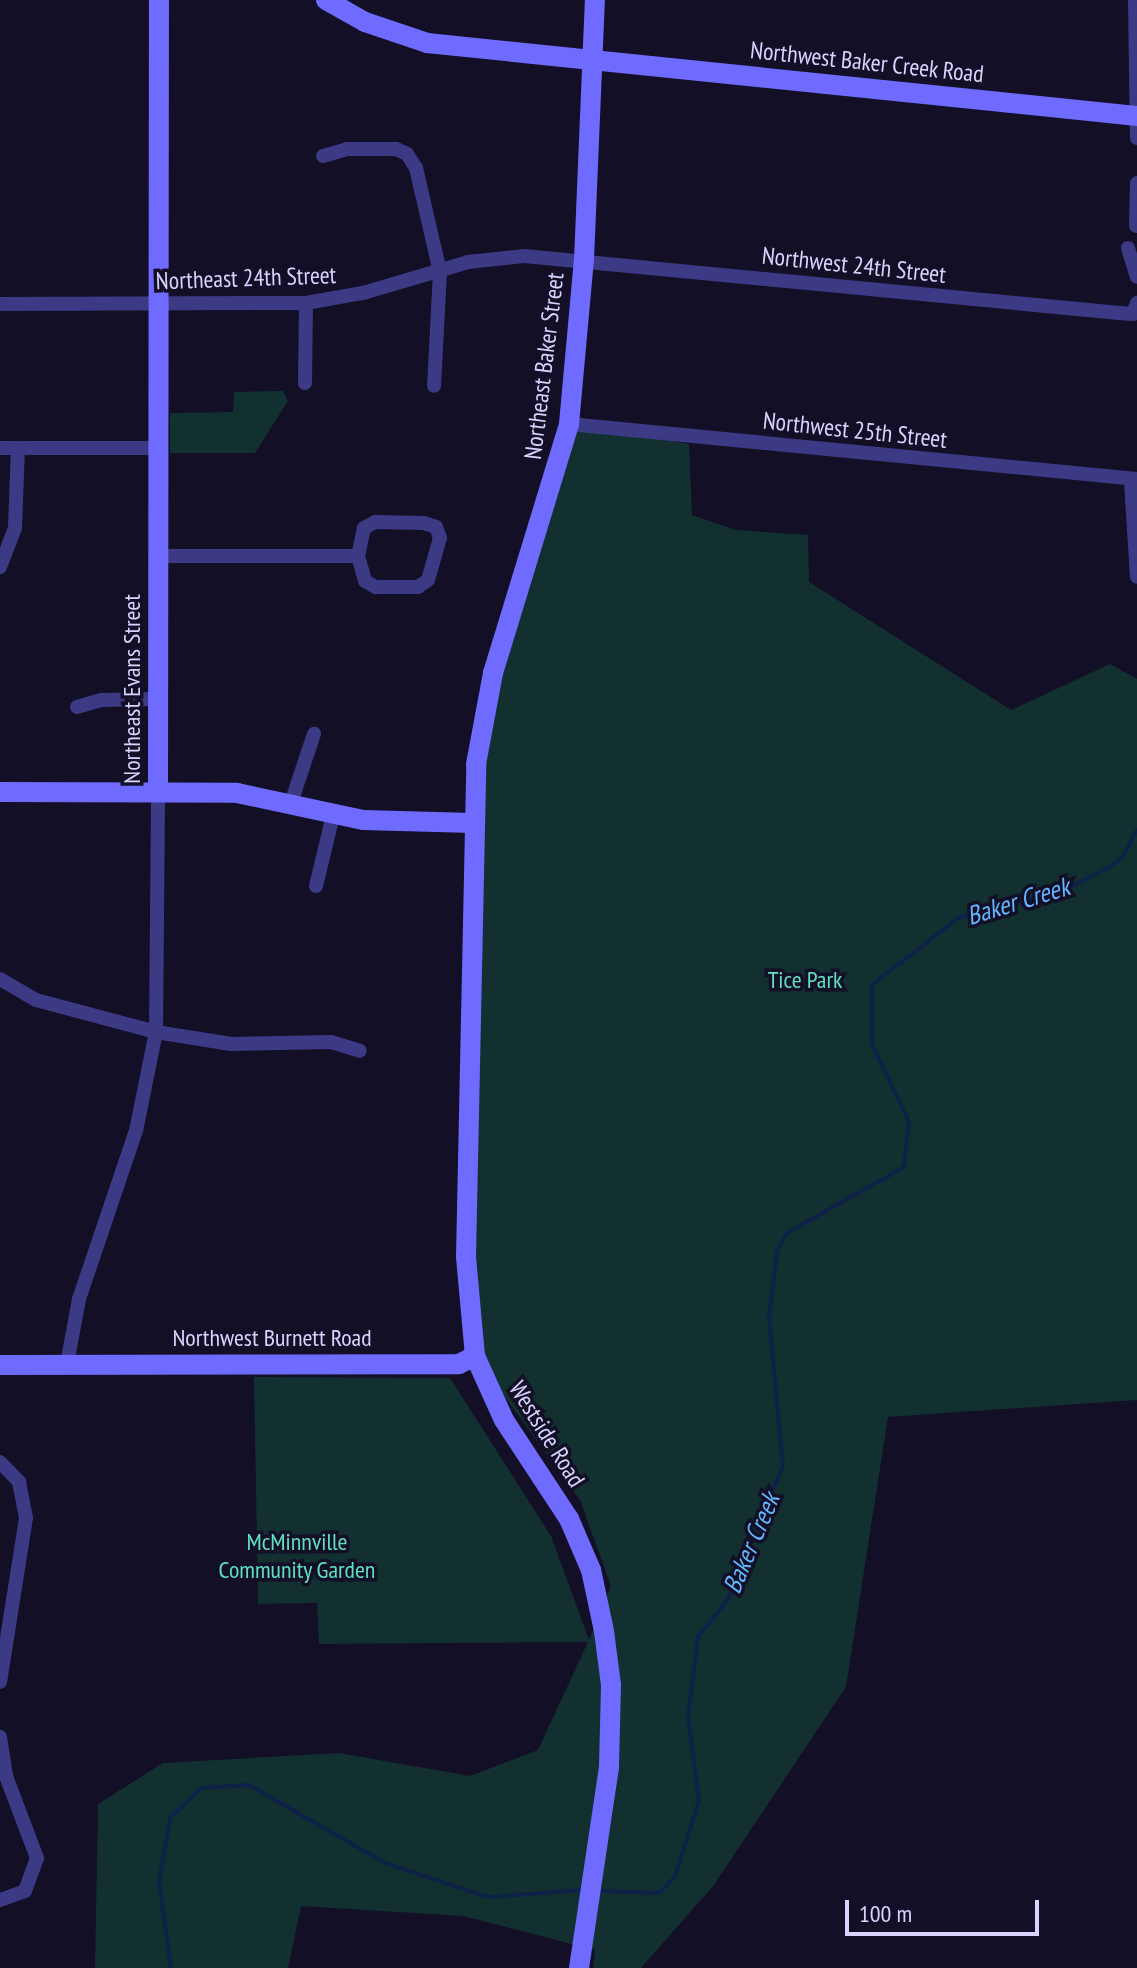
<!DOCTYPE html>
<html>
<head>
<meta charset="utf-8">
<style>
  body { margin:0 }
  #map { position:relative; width:1137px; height:1968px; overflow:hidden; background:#130f26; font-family:"PT Sans Narrow",sans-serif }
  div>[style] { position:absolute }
  .green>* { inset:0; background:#12302f }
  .stream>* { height:4px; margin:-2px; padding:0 2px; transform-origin:2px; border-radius:2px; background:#0c2248 }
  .street>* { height:14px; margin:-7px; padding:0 7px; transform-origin:7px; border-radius:7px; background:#3d3a85 }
  .secondary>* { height:20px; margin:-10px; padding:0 10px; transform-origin:10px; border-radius:10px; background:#6f6bff }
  span { translate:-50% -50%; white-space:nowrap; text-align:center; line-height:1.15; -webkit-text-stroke:7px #130f26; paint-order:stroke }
  .street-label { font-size:24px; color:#d9d4ff }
  .park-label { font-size:24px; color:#5fe0c0 }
  .water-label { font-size:26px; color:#62b6ff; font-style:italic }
  .scale { position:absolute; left:845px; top:1900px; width:194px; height:36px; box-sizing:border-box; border:4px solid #d9d4ff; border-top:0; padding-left:10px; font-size:24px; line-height:28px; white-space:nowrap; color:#d9d4ff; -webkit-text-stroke:6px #130f26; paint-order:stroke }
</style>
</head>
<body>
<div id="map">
  <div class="green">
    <div style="clip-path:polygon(283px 391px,288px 401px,255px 453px,170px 453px,170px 413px,233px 412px,234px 392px)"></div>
    <div style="clip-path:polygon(569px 424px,689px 444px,692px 515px,736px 530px,808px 535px,809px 582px,1011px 710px,1110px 664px,1137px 679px,1137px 1400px,888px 1417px,846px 1687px,714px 1885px,641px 1968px,593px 1968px,595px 1950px,463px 1916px,301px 1906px,288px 1968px,95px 1968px,98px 1804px,163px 1763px,339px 1753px,470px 1776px,538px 1750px,588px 1642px,319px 1644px,317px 1603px,258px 1604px,254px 1377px,450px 1378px,551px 1536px,589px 1640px,611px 1586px,580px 1500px,475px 1356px,470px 907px,487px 697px)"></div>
  </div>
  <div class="stream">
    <div style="left:595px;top:1891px;width:64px;rotate:1.8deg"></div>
    <div style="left:659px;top:1893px;width:23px;rotate:-45deg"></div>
    <div style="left:675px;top:1877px;width:81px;rotate:-72.7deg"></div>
    <div style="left:699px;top:1800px;width:84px;rotate:-97.5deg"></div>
    <div style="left:688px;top:1717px;width:81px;rotate:-82.9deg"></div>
    <div style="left:698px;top:1637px;width:46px;rotate:-51.1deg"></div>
    <div style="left:727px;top:1601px;width:146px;rotate:-67.5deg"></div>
    <div style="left:783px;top:1466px;width:149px;rotate:-95.4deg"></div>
    <div style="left:769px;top:1318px;width:67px;rotate:-83.2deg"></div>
    <div style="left:777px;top:1251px;width:21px;rotate:-61deg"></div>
    <div style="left:787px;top:1233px;width:134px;rotate:-29.4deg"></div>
    <div style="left:904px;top:1167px;width:45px;rotate:-83.7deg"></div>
    <div style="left:909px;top:1122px;width:86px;rotate:-115.4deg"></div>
    <div style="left:872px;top:1044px;width:59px;rotate:-90deg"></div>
    <div style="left:872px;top:985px;width:109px;rotate:-37.9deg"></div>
    <div style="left:958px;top:918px;width:101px;rotate:-13.8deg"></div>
    <div style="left:1056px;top:894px;width:58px;rotate:-26.6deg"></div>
    <div style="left:1108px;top:868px;width:19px;rotate:-36deg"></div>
    <div style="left:1123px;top:857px;width:30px;rotate:-63deg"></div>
    <div style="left:171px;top:1968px;width:87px;rotate:-97.9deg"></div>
    <div style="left:159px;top:1882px;width:65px;rotate:-80.2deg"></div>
    <div style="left:170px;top:1818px;width:43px;rotate:-44.1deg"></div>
    <div style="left:201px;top:1788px;width:48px;rotate:-3.6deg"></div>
    <div style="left:249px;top:1785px;width:157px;rotate:29.8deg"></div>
    <div style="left:385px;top:1863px;width:108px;rotate:18.3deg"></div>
    <div style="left:488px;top:1897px;width:95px;rotate:-4.2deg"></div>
  </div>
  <div class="street">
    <div style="left:1135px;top:0;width:138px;rotate:89.2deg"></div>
    <div style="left:323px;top:156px;width:25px;rotate:-16deg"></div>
    <div style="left:347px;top:149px;width:49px"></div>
    <div style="left:396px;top:149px;width:12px;rotate:24deg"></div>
    <div style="left:407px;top:154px;width:17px;rotate:57deg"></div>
    <div style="left:416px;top:168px;width:107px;rotate:77deg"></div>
    <div style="left:440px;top:272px;width:114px;rotate:93deg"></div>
    <div style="left:1136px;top:226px;width:43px;rotate:-88.7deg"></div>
    <div style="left:1128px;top:248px;width:30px;rotate:73deg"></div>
    <div style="left:0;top:304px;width:306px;rotate:-0.2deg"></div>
    <div style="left:306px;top:303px;width:58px;rotate:-10deg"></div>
    <div style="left:363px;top:293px;width:109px;rotate:-16.4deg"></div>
    <div style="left:468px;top:262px;width:56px;rotate:-6.1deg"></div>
    <div style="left:524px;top:256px;width:598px;rotate:5.47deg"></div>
    <div style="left:1119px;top:313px;width:14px;rotate:4deg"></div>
    <div style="left:1133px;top:314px;width:12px;rotate:-70deg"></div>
    <div style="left:305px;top:383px;width:80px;rotate:-89.3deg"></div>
    <div style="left:569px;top:424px;width:571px;rotate:5.53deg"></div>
    <div style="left:0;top:448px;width:157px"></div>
    <div style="left:1131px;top:480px;width:97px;rotate:86.5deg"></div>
    <div style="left:157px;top:556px;width:201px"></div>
    <div style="left:358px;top:556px;width:26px;rotate:74deg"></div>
    <div style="left:365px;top:581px;width:13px;rotate:29deg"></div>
    <div style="left:376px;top:587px;width:42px"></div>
    <div style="left:418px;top:587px;width:12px;rotate:-35deg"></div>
    <div style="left:428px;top:580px;width:44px;rotate:-74.1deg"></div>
    <div style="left:440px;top:538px;width:12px;rotate:-110deg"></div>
    <div style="left:436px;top:527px;width:13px;rotate:-162deg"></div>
    <div style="left:424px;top:523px;width:49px;rotate:-178.8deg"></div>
    <div style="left:375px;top:522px;width:13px;rotate:151deg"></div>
    <div style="left:364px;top:528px;width:29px;rotate:102deg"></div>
    <div style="left:0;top:567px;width:42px;rotate:-69deg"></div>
    <div style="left:15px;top:528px;width:80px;rotate:-87.9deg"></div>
    <div style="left:77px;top:707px;width:26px;rotate:-16deg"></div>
    <div style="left:102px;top:700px;width:55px;rotate:-1deg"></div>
    <div style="left:291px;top:803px;width:73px;rotate:-71.6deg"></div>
    <div style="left:316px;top:886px;width:73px;rotate:-76.5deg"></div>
    <div style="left:0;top:979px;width:42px;rotate:30.3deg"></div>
    <div style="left:36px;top:1000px;width:124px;rotate:14.9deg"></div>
    <div style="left:156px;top:1032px;width:76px;rotate:9.1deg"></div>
    <div style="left:231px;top:1044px;width:100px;rotate:-1.1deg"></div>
    <div style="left:331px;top:1042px;width:30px;rotate:17deg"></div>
    <div style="left:67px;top:1364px;width:66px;rotate:-79.5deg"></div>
    <div style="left:79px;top:1299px;width:177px;rotate:-71.3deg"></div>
    <div style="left:136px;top:1131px;width:101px;rotate:-78.6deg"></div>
    <div style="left:156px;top:1032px;width:240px;rotate:-89.5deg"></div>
    <div style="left:0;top:1462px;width:28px;rotate:46deg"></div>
    <div style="left:19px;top:1482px;width:37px;rotate:79deg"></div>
    <div style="left:26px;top:1518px;width:166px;rotate:99deg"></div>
    <div style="left:0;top:1737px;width:39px;rotate:81deg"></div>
    <div style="left:6px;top:1776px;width:88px;rotate:69.3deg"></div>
    <div style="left:37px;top:1858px;width:35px;rotate:110deg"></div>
    <div style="left:25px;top:1891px;width:27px;rotate:160deg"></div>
  </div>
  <div class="secondary">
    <div style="left:326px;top:0;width:45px;rotate:29.4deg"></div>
    <div style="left:365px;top:22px;width:65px;rotate:18.7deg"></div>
    <div style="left:427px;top:43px;width:714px;rotate:5.87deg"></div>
    <div style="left:0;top:792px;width:237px;rotate:0.2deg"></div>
    <div style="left:237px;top:793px;width:129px;rotate:12.1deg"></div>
    <div style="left:363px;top:820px;width:110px;rotate:1.6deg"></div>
    <div style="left:158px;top:792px;width:792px;rotate:-89.93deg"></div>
    <div style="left:0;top:1365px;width:459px;rotate:-0.1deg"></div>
    <div style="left:459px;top:1364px;width:18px;rotate:-27deg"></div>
    <div style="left:579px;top:1968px;width:203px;rotate:-81.5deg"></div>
    <div style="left:609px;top:1767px;width:82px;rotate:-88.6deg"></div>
    <div style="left:611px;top:1685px;width:54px;rotate:-97.4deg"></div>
    <div style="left:604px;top:1631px;width:62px;rotate:-102deg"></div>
    <div style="left:591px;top:1570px;width:56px;rotate:-113.3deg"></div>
    <div style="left:569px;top:1519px;width:118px;rotate:-123.3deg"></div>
    <div style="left:504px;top:1420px;width:70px;rotate:-114.4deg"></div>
    <div style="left:475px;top:1356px;width:99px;rotate:-95.2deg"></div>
    <div style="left:466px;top:1257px;width:493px;rotate:-88.8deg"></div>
    <div style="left:476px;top:764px;width:93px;rotate:-79.4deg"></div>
    <div style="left:493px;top:673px;width:260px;rotate:-73deg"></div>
    <div style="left:569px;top:424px;width:165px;rotate:-84.8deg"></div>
    <div style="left:584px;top:260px;width:260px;rotate:-87.6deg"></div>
  </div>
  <div class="street-label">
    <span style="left:867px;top:62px;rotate:6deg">Northwest Baker Creek Road</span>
    <span style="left:854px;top:265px;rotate:6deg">Northwest 24th Street</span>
    <span style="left:246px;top:278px;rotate:-2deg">Northeast 24th Street</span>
    <span style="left:544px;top:366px;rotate:-83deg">Northeast Baker Street</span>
    <span style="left:855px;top:430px;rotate:6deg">Northwest 25th Street</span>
    <span style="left:132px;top:689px;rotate:-90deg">Northeast Evans Street</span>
    <span style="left:272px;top:1338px">Northwest Burnett Road</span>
    <span style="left:547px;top:1434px;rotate:58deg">Westside Road</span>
  </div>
  <div class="park-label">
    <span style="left:805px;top:980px">Tice Park</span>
    <span style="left:297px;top:1556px">McMinnville<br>Community Garden</span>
  </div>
  <div class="water-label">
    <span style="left:1018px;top:901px;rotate:-17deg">Baker Creek</span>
    <span style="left:751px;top:1543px;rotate:-67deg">Baker Creek</span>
  </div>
  <div class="scale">100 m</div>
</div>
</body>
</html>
